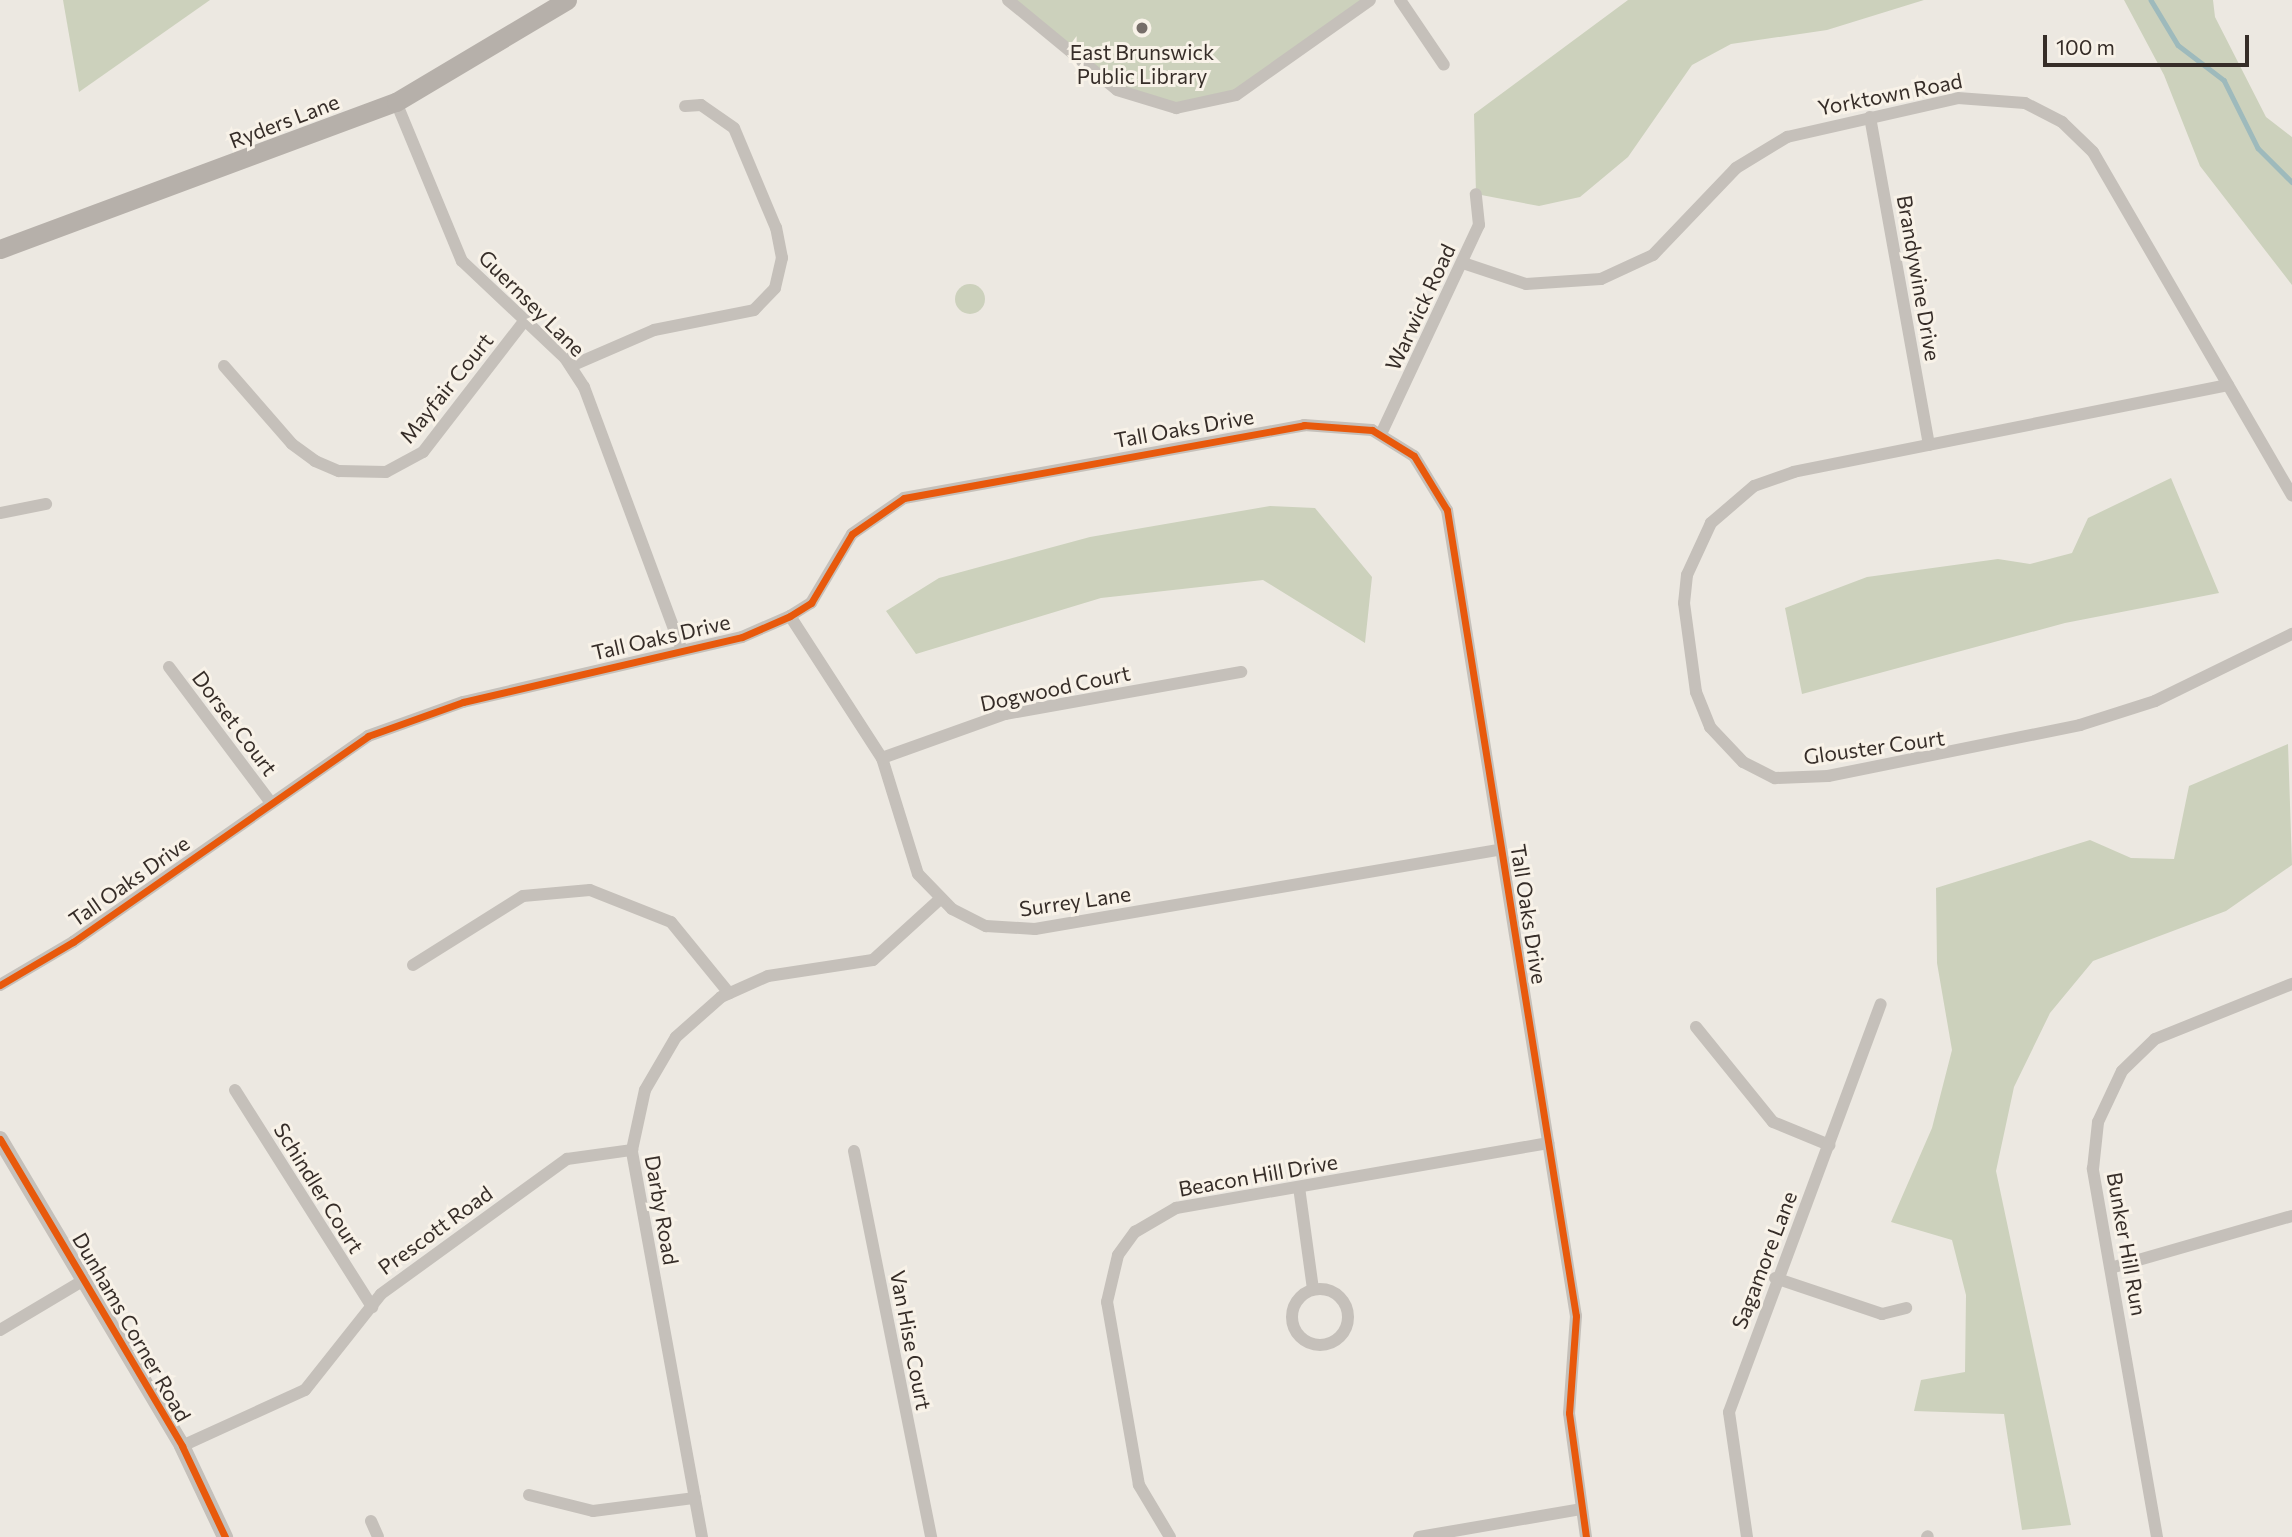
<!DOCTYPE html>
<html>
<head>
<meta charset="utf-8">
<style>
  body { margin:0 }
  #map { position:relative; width:2292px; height:1537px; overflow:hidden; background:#ece8e1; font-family:Commissioner,sans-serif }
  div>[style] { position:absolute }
  .green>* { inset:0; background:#ccd1bc }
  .round { border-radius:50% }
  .stream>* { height:4.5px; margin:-2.25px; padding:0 2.25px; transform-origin:2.25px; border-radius:2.25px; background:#9ebabc }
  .minor>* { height:12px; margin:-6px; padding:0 6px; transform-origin:6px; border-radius:6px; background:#c5c0ba }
  .minor>.ring { margin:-6px; padding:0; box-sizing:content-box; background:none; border:12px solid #c5c0ba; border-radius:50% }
  .tertiary>* { height:16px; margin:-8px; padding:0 8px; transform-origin:8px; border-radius:8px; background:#c5c0ba }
  .secondary>* { height:19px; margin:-9.5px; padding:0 9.5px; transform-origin:9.5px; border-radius:9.5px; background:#b6b0aa }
  .cycleway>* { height:7px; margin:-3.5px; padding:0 3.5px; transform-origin:3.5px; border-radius:3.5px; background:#e8590c }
  .dots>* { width:19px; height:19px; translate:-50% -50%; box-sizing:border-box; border:4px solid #f8f2e8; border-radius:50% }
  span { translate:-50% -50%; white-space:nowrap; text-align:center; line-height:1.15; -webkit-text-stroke:6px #f8f2e8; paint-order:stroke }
  .poi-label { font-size:21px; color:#362d28 }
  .street-label { font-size:21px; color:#362d28 }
  .scale { position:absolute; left:2043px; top:35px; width:206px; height:32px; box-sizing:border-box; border:4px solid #362d28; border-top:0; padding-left:9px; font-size:21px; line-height:24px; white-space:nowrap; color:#362d28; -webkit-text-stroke:5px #f8f2e8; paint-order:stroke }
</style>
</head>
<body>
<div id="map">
  <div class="green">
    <div style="clip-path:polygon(63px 0,210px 0,79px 92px)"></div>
    <div style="clip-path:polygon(1008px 0,1370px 0,1213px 104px,1139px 101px)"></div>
    <div style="clip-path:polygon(1628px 0,1924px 0,1827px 30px,1731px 44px,1692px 65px,1628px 157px,1580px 197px,1539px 206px,1476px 194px,1474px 114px)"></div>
    <div style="clip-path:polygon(2124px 0,2213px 0,2215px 17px,2266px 117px,2292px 137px,2292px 285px,2200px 166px,2164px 75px)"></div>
    <div class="round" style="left:955px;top:284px;width:30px;height:30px"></div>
    <div style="clip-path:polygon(2171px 478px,2219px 593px,2065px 623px,1802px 694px,1785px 608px,1867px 577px,1998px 559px,2030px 564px,2072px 553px,2088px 518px)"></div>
    <div style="clip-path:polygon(1270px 506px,1315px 508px,1372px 577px,1365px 643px,1263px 580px,1101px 598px,916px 654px,886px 611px,939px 578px,1090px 537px)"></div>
    <div style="clip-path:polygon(2288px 744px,2292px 865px,2226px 911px,2093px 961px,2050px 1013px,2014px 1087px,1996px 1171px,2071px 1525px,2022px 1530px,2004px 1414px,1914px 1411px,1921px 1380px,1965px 1372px,1966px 1295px,1952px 1240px,1891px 1222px,1932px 1128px,1952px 1050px,1937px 963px,1936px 888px,2090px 840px,2131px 858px,2174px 859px,2189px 786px)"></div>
  </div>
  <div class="stream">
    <div style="left:2151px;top:0;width:52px;rotate:59deg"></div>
    <div style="left:2178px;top:45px;width:58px;rotate:37.3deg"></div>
    <div style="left:2224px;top:80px;width:76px;rotate:63.4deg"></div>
    <div style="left:2258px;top:148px;width:48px;rotate:45deg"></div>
  </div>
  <div class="minor">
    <div style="left:1008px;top:0;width:141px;rotate:39.5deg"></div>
    <div style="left:1117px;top:90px;width:62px;rotate:17deg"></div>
    <div style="left:1176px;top:108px;width:61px;rotate:-12.2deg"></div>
    <div style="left:1236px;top:95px;width:164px;rotate:-35.3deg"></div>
    <div style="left:1400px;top:0;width:78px;rotate:55.9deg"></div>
    <div style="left:396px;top:102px;width:172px;rotate:67.5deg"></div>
    <div style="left:462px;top:261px;width:141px;rotate:43.3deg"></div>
    <div style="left:565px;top:358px;width:35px;rotate:57deg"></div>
    <div style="left:584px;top:387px;width:281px;rotate:69.6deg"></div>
    <div style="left:1870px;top:117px;width:333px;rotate:79.8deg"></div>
    <div style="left:1463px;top:263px;width:66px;rotate:18.4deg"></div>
    <div style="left:1526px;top:284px;width:75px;rotate:-3.8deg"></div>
    <div style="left:1601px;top:279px;width:57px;rotate:-24.8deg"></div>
    <div style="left:1653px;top:255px;width:120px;rotate:-46.3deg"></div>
    <div style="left:1736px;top:168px;width:60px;rotate:-31.3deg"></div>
    <div style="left:1787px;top:137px;width:175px;rotate:-12.8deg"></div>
    <div style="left:1958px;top:98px;width:67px;rotate:4.3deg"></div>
    <div style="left:2025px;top:103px;width:42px;rotate:27.2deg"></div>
    <div style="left:2062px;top:122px;width:43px;rotate:44.1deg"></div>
    <div style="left:2093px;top:152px;width:397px;rotate:59.9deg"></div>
    <div style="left:224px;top:366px;width:103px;rotate:48.9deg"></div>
    <div style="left:292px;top:444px;width:29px;rotate:36deg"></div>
    <div style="left:315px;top:461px;width:26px;rotate:23deg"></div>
    <div style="left:339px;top:471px;width:47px;rotate:1.2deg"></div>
    <div style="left:386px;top:472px;width:42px;rotate:-28.4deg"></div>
    <div style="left:423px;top:452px;width:167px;rotate:-52.3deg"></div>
    <div style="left:571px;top:366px;width:90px;rotate:-23.4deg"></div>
    <div style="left:654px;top:330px;width:102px;rotate:-11.3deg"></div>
    <div style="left:754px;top:310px;width:30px;rotate:-46deg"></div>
    <div style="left:775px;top:288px;width:31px;rotate:-77deg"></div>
    <div style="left:782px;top:258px;width:31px;rotate:-101deg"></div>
    <div style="left:776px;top:228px;width:108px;rotate:-112.8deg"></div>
    <div style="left:734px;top:128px;width:40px;rotate:-145.1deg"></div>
    <div style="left:701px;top:105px;width:16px;rotate:176deg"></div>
    <div style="left:2228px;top:385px;width:443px;rotate:168.7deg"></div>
    <div style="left:1794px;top:472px;width:42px;rotate:160.7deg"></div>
    <div style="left:1754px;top:486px;width:57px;rotate:139.3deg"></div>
    <div style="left:1711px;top:523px;width:57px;rotate:114.8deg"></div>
    <div style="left:1687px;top:575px;width:28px;rotate:96deg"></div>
    <div style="left:1684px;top:603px;width:90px;rotate:82.3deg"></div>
    <div style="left:1696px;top:692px;width:38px;rotate:68deg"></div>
    <div style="left:1710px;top:727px;width:48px;rotate:46.7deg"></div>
    <div style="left:1743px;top:762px;width:36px;rotate:27deg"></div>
    <div style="left:1775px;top:778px;width:53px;rotate:-2.2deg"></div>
    <div style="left:1828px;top:776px;width:257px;rotate:-11.4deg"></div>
    <div style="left:2080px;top:725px;width:79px;rotate:-17.7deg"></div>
    <div style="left:2155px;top:701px;width:153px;rotate:-26.1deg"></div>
    <div style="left:1381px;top:434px;width:231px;rotate:-64.9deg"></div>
    <div style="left:1479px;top:225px;width:31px;rotate:-96deg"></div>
    <div style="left:0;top:513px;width:47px;rotate:-11.1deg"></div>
    <div style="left:790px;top:616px;width:169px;rotate:57.1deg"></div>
    <div style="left:882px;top:758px;width:121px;rotate:72.8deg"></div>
    <div style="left:918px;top:874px;width:49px;rotate:45.8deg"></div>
    <div style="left:952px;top:909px;width:38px;rotate:27deg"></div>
    <div style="left:986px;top:926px;width:49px;rotate:3.5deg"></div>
    <div style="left:1035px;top:929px;width:473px;rotate:-9.7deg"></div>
    <div style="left:169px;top:667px;width:170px;rotate:53.1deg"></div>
    <div style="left:882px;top:758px;width:131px;rotate:-19.7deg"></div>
    <div style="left:1005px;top:714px;width:240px;rotate:-10.1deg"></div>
    <div style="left:413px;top:965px;width:130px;rotate:-32.1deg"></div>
    <div style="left:523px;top:896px;width:67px;rotate:-5.1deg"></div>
    <div style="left:590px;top:890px;width:87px;rotate:21.6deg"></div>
    <div style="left:671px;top:922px;width:92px;rotate:50.8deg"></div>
    <div style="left:0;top:985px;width:85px;rotate:-30.5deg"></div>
    <div style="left:73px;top:942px;width:360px;rotate:-34.9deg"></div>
    <div style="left:368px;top:736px;width:101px;rotate:-19.7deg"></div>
    <div style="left:463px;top:702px;width:286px;rotate:-13.1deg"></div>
    <div style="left:742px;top:637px;width:52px;rotate:-23.6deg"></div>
    <div style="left:790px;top:616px;width:25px;rotate:-32deg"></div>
    <div style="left:811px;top:603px;width:80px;rotate:-59.3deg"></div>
    <div style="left:852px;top:534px;width:63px;rotate:-34.7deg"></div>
    <div style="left:904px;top:498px;width:407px;rotate:-10.3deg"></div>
    <div style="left:1304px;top:425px;width:68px;rotate:4.2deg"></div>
    <div style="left:1372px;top:430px;width:49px;rotate:31.8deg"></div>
    <div style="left:1414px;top:456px;width:63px;rotate:58.6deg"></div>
    <div style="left:1447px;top:510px;width:816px;rotate:80.91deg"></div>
    <div style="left:1576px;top:1316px;width:97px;rotate:94.1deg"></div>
    <div style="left:1569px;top:1413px;width:125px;rotate:82.2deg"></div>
    <div style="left:1696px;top:1027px;width:122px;rotate:51deg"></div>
    <div style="left:1773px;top:1122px;width:61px;rotate:22.3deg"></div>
    <div style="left:235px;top:1090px;width:257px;rotate:57.7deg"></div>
    <div style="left:854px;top:1151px;width:394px;rotate:78.7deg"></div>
    <div style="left:1299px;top:1187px;width:103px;rotate:82.2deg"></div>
    <div style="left:2114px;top:1267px;width:185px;rotate:-16deg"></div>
    <div style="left:1775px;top:1278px;width:113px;rotate:18.6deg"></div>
    <div style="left:1882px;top:1314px;width:25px;rotate:-14deg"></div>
    <div class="ring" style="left:1292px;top:1289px;width:44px;height:44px"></div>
    <div style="left:0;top:1330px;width:98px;rotate:-30.8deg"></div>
    <div style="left:182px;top:1446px;width:135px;rotate:-24.5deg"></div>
    <div style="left:305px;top:1390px;width:122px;rotate:-51.6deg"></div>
    <div style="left:381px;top:1294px;width:230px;rotate:-36deg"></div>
    <div style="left:567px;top:1159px;width:66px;rotate:-7.9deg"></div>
    <div style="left:529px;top:1495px;width:66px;rotate:14deg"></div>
    <div style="left:593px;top:1511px;width:103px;rotate:-7.3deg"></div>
    <div style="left:371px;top:1521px;width:17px;rotate:66deg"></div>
    <div style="left:702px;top:1537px;width:393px;rotate:-100.3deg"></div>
    <div style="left:632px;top:1150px;width:61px;rotate:-77.8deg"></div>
    <div style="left:645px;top:1090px;width:61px;rotate:-59.7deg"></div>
    <div style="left:676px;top:1037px;width:60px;rotate:-41.6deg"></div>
    <div style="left:721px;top:997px;width:51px;rotate:-24.1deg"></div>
    <div style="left:768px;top:976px;width:106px;rotate:-8.7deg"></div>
    <div style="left:873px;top:960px;width:91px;rotate:-42.3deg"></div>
    <div style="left:1170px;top:1537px;width:61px;rotate:-120.8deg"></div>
    <div style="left:1139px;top:1485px;width:186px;rotate:-99.9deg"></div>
    <div style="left:1107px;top:1302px;width:48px;rotate:-76.8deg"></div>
    <div style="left:1118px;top:1255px;width:29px;rotate:-54deg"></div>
    <div style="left:1135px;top:1232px;width:48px;rotate:-30.3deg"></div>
    <div style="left:1176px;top:1208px;width:378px;rotate:-9.9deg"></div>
    <div style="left:1419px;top:1537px;width:164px;rotate:-9.8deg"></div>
    <div style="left:1747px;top:1537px;width:126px;rotate:-98.2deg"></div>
    <div style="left:1729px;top:1412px;width:435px;rotate:-69.6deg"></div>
    <div style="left:1927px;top:1537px;width:1px;rotate:-45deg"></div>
    <div style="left:2157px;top:1537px;width:374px;rotate:-99.9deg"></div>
    <div style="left:2093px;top:1169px;width:47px;rotate:-83.9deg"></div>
    <div style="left:2098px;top:1122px;width:56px;rotate:-64.8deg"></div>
    <div style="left:2122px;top:1071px;width:46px;rotate:-44.1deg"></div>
    <div style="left:2155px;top:1039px;width:148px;rotate:-21.9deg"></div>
  </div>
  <div class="tertiary">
    <div style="left:0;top:1139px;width:357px;rotate:59.3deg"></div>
    <div style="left:182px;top:1446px;width:101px;rotate:64.7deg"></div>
  </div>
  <div class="secondary">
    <div style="left:0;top:249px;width:422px;rotate:-20.4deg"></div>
    <div style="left:396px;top:102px;width:199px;rotate:-30.8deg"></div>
  </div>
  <div class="cycleway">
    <div style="left:0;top:985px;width:85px;rotate:-30.5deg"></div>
    <div style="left:73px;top:942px;width:360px;rotate:-34.9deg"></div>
    <div style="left:368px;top:736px;width:101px;rotate:-19.7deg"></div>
    <div style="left:463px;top:702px;width:286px;rotate:-13.1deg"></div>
    <div style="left:742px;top:637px;width:52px;rotate:-23.6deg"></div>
    <div style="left:790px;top:616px;width:25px;rotate:-32deg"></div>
    <div style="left:811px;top:603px;width:80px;rotate:-59.3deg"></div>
    <div style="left:852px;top:534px;width:63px;rotate:-34.7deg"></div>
    <div style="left:904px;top:498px;width:407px;rotate:-10.3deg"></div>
    <div style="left:1304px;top:425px;width:68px;rotate:4.2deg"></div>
    <div style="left:1372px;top:430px;width:49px;rotate:31.8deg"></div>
    <div style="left:1414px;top:456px;width:63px;rotate:58.6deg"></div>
    <div style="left:1447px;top:510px;width:816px;rotate:80.91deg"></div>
    <div style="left:1576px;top:1316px;width:97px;rotate:94.1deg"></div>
    <div style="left:1569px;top:1413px;width:125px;rotate:82.2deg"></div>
    <div style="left:0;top:1139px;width:357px;rotate:59.3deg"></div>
    <div style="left:182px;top:1446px;width:101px;rotate:64.7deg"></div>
  </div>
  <div class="dots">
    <div style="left:1142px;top:28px;background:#766e69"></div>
  </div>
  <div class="poi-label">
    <span style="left:1142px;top:64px">East Brunswick<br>Public Library</span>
  </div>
  <div class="street-label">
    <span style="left:1890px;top:94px;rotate:-11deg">Yorktown Road</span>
    <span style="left:284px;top:121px;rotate:-21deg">Ryders Lane</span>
    <span style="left:1919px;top:278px;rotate:80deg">Brandywine Drive</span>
    <span style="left:532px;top:303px;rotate:45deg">Guernsey Lane</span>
    <span style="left:1420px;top:307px;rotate:-65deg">Warwick Road</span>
    <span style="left:446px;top:388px;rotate:-51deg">Mayfair Court</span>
    <span style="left:1184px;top:428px;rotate:-10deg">Tall Oaks Drive</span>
    <span style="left:661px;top:637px;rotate:-13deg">Tall Oaks Drive</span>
    <span style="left:1055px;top:688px;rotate:-12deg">Dogwood Court</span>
    <span style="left:235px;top:723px;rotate:53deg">Dorset Court</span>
    <span style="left:1874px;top:747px;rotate:-8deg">Glouster Court</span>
    <span style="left:129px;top:881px;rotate:-35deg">Tall Oaks Drive</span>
    <span style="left:1075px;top:901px;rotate:-8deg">Surrey Lane</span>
    <span style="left:1529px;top:914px;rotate:81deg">Tall Oaks Drive</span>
    <span style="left:1258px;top:1175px;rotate:-10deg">Beacon Hill Drive</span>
    <span style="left:319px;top:1188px;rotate:58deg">Schindler Court</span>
    <span style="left:662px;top:1210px;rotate:80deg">Darby Road</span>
    <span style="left:435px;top:1230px;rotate:-36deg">Prescott Road</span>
    <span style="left:2127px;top:1244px;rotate:80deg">Bunker Hill Run</span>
    <span style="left:1764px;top:1260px;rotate:-69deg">Sagamore Lane</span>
    <span style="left:132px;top:1327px;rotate:60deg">Dunhams Corner Road</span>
    <span style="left:911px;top:1340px;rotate:79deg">Van Hise Court</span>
  </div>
  <div class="scale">100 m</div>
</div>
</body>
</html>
